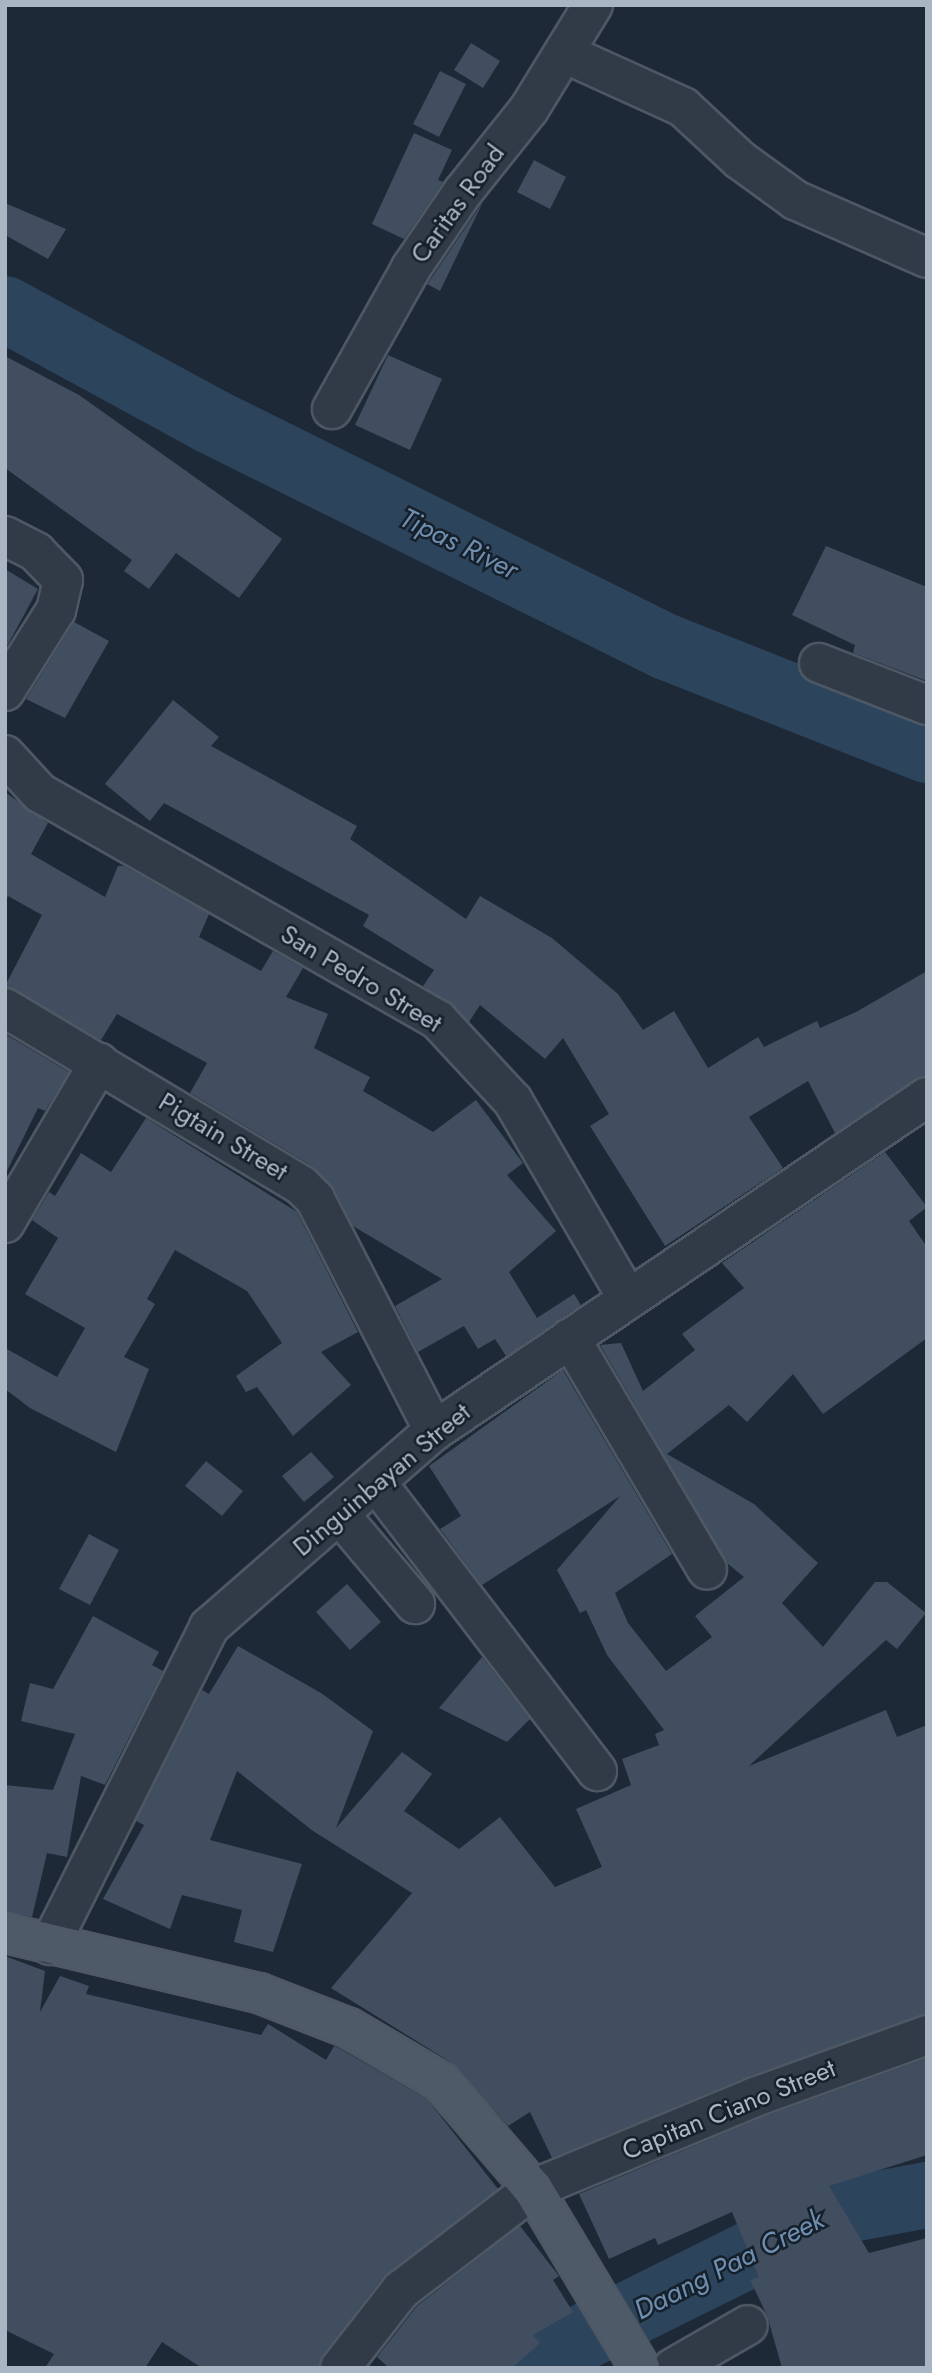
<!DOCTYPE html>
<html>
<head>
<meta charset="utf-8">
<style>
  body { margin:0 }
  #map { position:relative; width:932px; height:2373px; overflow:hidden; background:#1d2936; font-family:Jost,sans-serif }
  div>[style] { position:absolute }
  .river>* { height:66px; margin:-33px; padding:0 33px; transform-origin:33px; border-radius:33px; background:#2d445d }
  .building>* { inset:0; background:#404e5f }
  .roads { filter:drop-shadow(2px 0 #4e5865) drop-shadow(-2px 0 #4e5865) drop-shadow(0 2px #4e5865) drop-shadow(0 -2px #4e5865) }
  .minor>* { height:38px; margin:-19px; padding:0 19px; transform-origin:19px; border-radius:19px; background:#313b47 }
  .major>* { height:38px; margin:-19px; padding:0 19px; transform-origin:19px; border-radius:19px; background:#4e5a67 }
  span { translate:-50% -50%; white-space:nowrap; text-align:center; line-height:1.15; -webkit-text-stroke:5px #16202b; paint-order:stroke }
  .street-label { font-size:26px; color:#aab5c4 }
  .water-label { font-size:28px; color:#6f8eb0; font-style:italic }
  .frame { position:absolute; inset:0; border:7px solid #aab5c4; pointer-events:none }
</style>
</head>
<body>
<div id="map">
  <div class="river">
    <div style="left:5px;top:309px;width:234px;rotate:28.5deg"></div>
    <div style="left:211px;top:421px;width:506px;rotate:26.41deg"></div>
    <div style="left:664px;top:646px;width:283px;rotate:21.6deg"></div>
    <div style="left:545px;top:2368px;width:26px;rotate:-51deg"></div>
    <div style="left:561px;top:2348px;width:306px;rotate:-26.4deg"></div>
    <div style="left:835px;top:2212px;width:94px;rotate:-10.5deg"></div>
  </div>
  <div class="building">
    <div style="clip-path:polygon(471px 43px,500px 61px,483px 88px,454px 70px)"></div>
    <div style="clip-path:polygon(440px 71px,466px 84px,439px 137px,413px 124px)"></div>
    <div style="clip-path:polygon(414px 133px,452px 150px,438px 180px,443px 182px,404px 239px,372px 224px)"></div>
    <div style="clip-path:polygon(534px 160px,566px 177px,550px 209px,517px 192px)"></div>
    <div style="clip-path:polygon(483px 202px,440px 291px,427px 284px,430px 280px)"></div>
    <div style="clip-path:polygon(5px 203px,66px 229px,48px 259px,5px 235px)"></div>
    <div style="clip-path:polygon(388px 355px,442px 379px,410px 450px,355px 425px)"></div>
    <div style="clip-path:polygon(5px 356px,79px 395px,282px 539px,239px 598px,176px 553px,149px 589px,124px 571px,132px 560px,5px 468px)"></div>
    <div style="clip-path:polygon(826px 546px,927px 587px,927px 681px,853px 653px,855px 645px,792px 615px)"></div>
    <div style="clip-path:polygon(5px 569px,38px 589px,5px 650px)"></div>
    <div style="clip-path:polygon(74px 622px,109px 641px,65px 718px,26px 699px)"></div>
    <div style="clip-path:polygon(173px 700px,219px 737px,211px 746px,357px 826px,350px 839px,466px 919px,480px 896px,552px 938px,618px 994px,643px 1030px,674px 1011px,708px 1068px,758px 1037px,764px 1047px,817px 1021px,820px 1028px,856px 1012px,927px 971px,927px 1075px,835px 1133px,808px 1081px,749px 1117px,783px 1168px,665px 1246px,590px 1126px,609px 1114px,563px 1038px,545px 1059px,480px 1005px,469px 1022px,423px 986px,434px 970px,363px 926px,369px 915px,164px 803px,150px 821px,105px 784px)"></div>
    <div style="clip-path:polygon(5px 792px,48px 823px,31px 854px,105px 897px,118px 866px,124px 866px,209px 914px,199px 937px,261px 971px,273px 951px,303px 968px,286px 997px,328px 1014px,314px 1048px,370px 1077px,363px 1091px,433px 1132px,476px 1100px,523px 1163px,507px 1175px,556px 1231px,509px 1272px,537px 1318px,574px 1294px,581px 1305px,506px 1356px,495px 1339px,478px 1349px,464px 1326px,418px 1352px,395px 1306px,442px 1279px,353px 1226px,334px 1189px,312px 1166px,190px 1093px,207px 1063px,117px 1014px,101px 1040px,5px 986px,42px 915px,8px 896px,5px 901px)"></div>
    <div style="clip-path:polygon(5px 1034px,69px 1072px,45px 1111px,38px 1108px,5px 1175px)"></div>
    <div style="clip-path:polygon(146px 1118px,297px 1212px,358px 1332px,321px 1352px,351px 1385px,293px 1436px,257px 1387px,246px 1392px,236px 1376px,282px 1343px,247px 1291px,175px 1250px,147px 1299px,155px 1304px,124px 1357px,149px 1369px,116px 1452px,30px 1408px,5px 1389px,5px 1348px,57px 1377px,85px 1328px,25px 1294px,58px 1238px,32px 1220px,49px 1192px,55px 1196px,81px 1153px,111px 1172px)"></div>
    <div style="clip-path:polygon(885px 1152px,927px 1207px,909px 1221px,927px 1247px,927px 1338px,823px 1414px,793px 1374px,747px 1422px,729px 1405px,667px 1454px,754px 1504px,818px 1563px,782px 1603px,823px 1647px,875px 1582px,887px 1582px,926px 1613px,897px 1649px,886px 1640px,749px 1766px,886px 1710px,897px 1737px,927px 1725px,927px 2014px,747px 2077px,552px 2158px,530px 2112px,508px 2126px,452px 2063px,331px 1988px,412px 1893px,313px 1831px,237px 1771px,210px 1840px,302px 1864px,273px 1952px,234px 1942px,242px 1910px,182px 1895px,170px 1929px,103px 1899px,144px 1825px,136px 1821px,202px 1690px,209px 1694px,238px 1646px,321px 1693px,373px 1731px,336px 1828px,402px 1752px,432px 1774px,404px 1811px,459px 1849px,500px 1817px,555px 1887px,602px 1867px,576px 1809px,631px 1785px,622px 1759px,659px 1745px,655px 1734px,664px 1730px,607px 1655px,586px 1610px,580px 1613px,557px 1570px,620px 1496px,482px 1585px,440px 1529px,461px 1516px,429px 1466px,563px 1370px,672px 1554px,615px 1593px,628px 1623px,666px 1671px,712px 1637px,695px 1616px,744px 1577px,727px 1563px,600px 1345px,621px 1343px,643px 1391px,695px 1350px,682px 1334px,744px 1288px,722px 1263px)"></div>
    <div style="clip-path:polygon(311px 1452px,334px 1477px,304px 1502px,282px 1476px)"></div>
    <div style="clip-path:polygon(206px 1461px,243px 1491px,222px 1516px,185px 1486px)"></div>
    <div style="clip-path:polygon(89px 1534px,119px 1550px,90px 1605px,59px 1589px)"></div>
    <div style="clip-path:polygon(347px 1584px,381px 1622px,350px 1650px,316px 1612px)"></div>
    <div style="clip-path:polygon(93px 1616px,159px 1652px,152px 1665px,163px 1671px,105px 1785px,81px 1776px,67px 1857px,47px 1853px,32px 1917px,5px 1912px,5px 1785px,53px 1790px,75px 1734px,21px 1721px,30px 1683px,53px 1689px)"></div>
    <div style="clip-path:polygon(482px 1657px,530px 1719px,507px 1742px,439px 1708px)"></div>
    <div style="clip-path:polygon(5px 1956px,45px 1971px,40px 2012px,60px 1976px,89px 1986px,86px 1994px,261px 2035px,268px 2024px,326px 2060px,334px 2046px,339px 2048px,427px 2099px,498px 2189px,384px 2276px,323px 2355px,319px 2368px,202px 2368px,162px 2342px,145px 2368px,45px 2368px,54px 2354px,5px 2330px)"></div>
    <div style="clip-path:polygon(927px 2058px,927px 2155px,829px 2186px,869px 2253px,927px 2238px,927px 2368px,782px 2368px,767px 2315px,750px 2280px,759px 2277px,732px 2212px,658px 2245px,655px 2238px,609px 2259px,579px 2194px,763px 2117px)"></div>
    <div style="clip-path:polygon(520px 2226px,559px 2276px,553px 2280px,573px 2312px,533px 2335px,540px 2343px,512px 2368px,389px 2368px,377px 2357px,417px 2306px)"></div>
  </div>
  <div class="roads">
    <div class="minor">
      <div style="left:564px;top:53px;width:131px;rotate:24.4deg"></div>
      <div style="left:683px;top:107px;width:78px;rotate:42.9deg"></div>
      <div style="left:740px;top:160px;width:68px;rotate:36deg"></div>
      <div style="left:795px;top:200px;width:144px;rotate:23.7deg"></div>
      <div style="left:332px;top:409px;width:162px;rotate:-60.7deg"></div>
      <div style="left:411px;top:268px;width:91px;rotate:-55.8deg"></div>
      <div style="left:462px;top:193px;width:107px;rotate:-51.4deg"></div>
      <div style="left:529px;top:109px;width:122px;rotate:-58.4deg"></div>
      <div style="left:5px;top:536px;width:35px;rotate:27deg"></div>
      <div style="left:36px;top:552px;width:39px;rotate:46deg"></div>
      <div style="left:63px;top:580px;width:31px;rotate:103deg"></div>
      <div style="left:56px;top:610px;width:96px;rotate:122.2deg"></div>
      <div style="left:819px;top:663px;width:116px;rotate:21.3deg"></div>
      <div style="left:5px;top:755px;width:52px;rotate:47.4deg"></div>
      <div style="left:40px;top:793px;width:458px;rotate:29.7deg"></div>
      <div style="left:438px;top:1020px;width:110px;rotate:47.2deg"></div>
      <div style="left:513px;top:1101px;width:227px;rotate:59.8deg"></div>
      <div style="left:5px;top:1008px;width:345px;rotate:30.9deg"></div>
      <div style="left:301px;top:1185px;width:20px;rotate:45deg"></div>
      <div style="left:315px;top:1199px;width:261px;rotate:62.8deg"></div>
      <div style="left:5px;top:1223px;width:186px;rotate:-59.6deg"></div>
      <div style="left:570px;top:1338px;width:269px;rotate:59.4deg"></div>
      <div style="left:376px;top:1482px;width:364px;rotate:52.6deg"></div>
      <div style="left:339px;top:1514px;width:118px;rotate:49.8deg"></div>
      <div style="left:50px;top:1945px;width:356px;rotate:-63.4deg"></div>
      <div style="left:209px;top:1627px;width:298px;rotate:-41.1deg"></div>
      <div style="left:434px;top:1431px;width:595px;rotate:-34.12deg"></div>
      <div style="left:340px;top:2368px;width:99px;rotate:-52deg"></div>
      <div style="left:401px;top:2290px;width:166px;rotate:-37.4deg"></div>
      <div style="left:533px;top:2189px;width:240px;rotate:-22.5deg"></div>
      <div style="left:755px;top:2097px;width:183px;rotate:-19.8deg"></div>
      <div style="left:673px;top:2368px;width:86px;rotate:-29.8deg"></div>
    </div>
    <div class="major">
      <div style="left:5px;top:1933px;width:261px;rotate:13.3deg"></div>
      <div style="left:259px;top:1993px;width:97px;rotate:21.3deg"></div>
      <div style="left:349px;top:2028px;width:107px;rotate:30.4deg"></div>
      <div style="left:441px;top:2082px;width:141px;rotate:49.3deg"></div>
      <div style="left:533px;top:2189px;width:209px;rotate:59.1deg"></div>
    </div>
  </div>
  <div class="street-label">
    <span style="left:458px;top:204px;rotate:-54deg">Caritas Road</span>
    <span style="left:361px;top:979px;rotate:31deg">San Pedro Street</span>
    <span style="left:223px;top:1137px;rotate:31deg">Pigtain Street</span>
    <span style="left:382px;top:1480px;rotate:-40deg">Dinguinbayan Street</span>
    <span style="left:729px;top:2110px;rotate:-22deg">Capitan Ciano Street</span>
  </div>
  <div class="water-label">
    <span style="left:459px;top:544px;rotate:26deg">Tipas River</span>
    <span style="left:729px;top:2265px;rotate:-27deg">Daang Paa Creek</span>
  </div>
  <div class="frame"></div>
</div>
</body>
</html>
